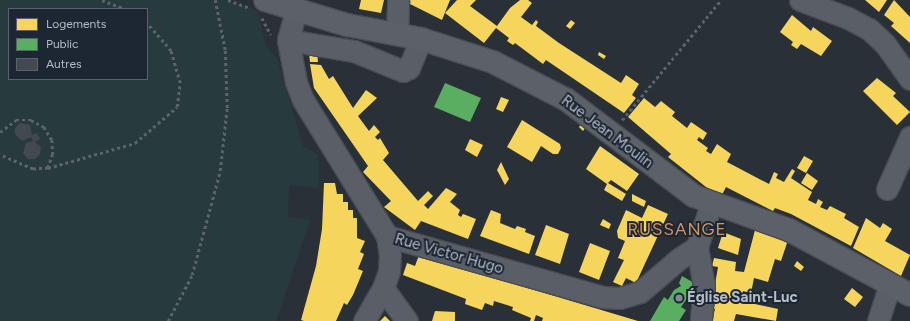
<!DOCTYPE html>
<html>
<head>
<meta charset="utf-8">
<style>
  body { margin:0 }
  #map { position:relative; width:910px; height:321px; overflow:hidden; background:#2a3038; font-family:Figtree,sans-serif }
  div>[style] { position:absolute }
  .green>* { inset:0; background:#273a3e }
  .homes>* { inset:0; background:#f6d55c }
  .public>* { inset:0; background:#5aae61 }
  .building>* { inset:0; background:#444950 }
  .path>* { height:2.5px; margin-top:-1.25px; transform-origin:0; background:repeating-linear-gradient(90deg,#5d636a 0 3px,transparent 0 6px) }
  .roads { filter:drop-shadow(1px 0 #484c53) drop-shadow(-1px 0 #484c53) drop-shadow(0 1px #484c53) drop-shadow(0 -1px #484c53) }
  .minor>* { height:21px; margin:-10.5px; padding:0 10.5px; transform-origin:10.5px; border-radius:10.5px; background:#5a5e66 }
  .major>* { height:22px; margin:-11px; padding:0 11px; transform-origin:11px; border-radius:11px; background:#5c6168 }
  .dots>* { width:11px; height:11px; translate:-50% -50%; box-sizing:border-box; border:2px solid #1d2633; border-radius:50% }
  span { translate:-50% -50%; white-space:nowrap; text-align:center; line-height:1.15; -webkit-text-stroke:4px #1d2633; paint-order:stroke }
  .street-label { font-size:15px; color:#b4bcc9 }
  .poi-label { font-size:15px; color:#b4bcc9; font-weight:700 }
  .left { translate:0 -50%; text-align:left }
  .quarter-label { font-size:17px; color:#d59563; letter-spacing:1px }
  .legend { position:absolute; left:8px; top:8px; width:140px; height:72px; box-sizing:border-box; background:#1d2633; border:1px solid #59626f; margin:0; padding:5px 7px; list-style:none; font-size:12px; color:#b4bcc9 }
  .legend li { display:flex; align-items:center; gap:8px; height:20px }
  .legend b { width:20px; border:1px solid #59626f }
</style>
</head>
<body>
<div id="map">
  <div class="green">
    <div style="clip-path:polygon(evenodd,0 0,228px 0,258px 11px,266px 47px,277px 58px,303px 146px,318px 155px,319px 188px,289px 185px,288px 217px,310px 220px,276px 321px,0 321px,0 0,9px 9px,147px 9px,147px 79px,9px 79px,9px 9px)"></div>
  </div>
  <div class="homes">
    <div style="clip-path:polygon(361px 0,384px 0,381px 13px,359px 9px)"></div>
    <div style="clip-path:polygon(402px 0,450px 0,442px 20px)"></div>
    <div style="clip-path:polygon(457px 0,476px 0,470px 6px,497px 26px,510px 8px,520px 0,528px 0,532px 3px,521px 17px,532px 25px,536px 20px,538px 22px,536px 26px,559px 43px,621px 83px,626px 75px,639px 84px,632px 95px,636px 98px,624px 113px,546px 60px,543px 64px,515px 43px,513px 45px,507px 41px,509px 38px,496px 28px,484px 43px,445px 13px)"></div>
    <div style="clip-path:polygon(865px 0,887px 0,879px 12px)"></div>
    <div style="clip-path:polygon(894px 0,910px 17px,910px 43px,891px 26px,894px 23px,884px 15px)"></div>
    <div style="clip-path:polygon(792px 15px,811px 31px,813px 27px,832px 41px,821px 56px,801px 44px,797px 49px,791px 45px,793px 42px,780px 32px)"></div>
    <div style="clip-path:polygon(571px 20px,575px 23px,570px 29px,566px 26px)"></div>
    <div style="clip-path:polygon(317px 52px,318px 62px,310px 62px,309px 53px)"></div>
    <div style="clip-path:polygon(599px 52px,606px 56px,604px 59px,598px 55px)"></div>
    <div style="clip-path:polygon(310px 64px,321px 65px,329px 79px,333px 76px,353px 108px,366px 90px,377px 98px,358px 116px,369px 131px,374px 125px,380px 132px,375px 137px,378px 140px,380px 138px,389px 153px,383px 160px,418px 201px,428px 191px,433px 196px,424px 205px,428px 209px,446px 188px,457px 194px,450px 202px,460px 210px,458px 215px,461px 217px,463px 214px,476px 219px,468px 239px,421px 221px,415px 230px,384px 207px,391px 201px,363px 172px,368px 166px,314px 88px)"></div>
    <div style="clip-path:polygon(877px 78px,896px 93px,893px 96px,910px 112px,897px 125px,863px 91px)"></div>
    <div style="clip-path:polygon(501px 97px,509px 100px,503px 112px,496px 109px)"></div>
    <div style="clip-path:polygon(644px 98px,655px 107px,661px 101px,675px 112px,672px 116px,687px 128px,691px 122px,707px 133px,703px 140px,699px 137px,697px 140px,708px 148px,706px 151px,711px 154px,717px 144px,731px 154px,727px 162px,769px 184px,774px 172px,778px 174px,776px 178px,784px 182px,792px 169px,795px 171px,791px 178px,812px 192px,808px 200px,816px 204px,818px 199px,823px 202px,820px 207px,827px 210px,830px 206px,846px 214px,844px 218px,859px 227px,851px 246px,791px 214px,775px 208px,773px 211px,726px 187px,722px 195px,706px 187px,668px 157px,671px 154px,628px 117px)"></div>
    <div style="clip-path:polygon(522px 120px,560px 144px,561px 148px,558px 154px,553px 154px,541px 146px,532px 162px,507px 147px)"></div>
    <div style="clip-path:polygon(581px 124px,585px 128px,583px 131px,579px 127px)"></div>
    <div style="clip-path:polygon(470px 139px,483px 145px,477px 157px,465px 150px)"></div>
    <div style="clip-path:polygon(600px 146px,639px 174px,627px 191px,611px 180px,608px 183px,626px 194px,622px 201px,604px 190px,607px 184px,586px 169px)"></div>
    <div style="clip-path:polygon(804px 156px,813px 161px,806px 173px,797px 168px)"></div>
    <div style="clip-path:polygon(501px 162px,509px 179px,505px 185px,497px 170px)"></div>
    <div style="clip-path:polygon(807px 173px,818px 181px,812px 190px,801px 183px)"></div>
    <div style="clip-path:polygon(324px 183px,335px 183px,337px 194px,343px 194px,343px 202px,348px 202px,348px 210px,353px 210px,353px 218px,357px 218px,357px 238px,365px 241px,360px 252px,364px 254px,358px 269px,363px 271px,353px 295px,347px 305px,344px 303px,336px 321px,304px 321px,301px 320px,316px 266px,322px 229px)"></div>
    <div style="clip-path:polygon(632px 194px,646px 201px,644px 207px,632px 201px)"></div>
    <div style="clip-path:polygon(648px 205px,668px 214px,636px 283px,626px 278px,622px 286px,613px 282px,624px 260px,618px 258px,625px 241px,618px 238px,617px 231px,626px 210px,642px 218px)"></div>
    <div style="clip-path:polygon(491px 210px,501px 214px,500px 223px,515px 229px,517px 226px,526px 229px,525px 232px,535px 236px,529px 254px,480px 236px)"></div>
    <div style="clip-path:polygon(866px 218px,880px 228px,883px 223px,892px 229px,885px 241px,910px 255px,901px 276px,853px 248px)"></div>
    <div style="clip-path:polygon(603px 219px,611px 224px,609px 229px,600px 225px)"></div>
    <div style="clip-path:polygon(546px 225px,569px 234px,560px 264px,535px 255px)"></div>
    <div style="clip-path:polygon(755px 230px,788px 240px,781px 261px,775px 259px,768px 282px,754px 278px,751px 293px,743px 291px,741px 301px,778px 309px,776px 321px,736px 314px,734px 321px,712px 321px,715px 309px,711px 308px,718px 267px,712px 266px,714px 258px,736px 262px,735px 271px,744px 272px)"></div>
    <div style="clip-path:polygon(723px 232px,741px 239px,738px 255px,718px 248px)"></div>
    <div style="clip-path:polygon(590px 243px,610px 251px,599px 280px,579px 272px)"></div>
    <div style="clip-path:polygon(419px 255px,495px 276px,511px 283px,638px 321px,542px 321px,543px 318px,536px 315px,534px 321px,530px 321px,531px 318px,512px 310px,513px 307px,494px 301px,493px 306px,485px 303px,482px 310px,465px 304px,466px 299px,403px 275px,407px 263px,415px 266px)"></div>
    <div style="clip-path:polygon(797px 261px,804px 267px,801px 271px,794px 266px)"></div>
    <div style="clip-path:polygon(852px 288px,863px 297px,855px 307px,844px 299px)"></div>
    <div style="clip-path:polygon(435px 311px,455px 312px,455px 321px,432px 321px)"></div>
    <div style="clip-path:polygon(385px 316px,390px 321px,380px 321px)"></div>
  </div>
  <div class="public">
    <div style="clip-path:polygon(445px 83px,481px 98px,470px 122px,434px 107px)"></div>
    <div style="clip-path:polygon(682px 276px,696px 284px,692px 291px,688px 290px,688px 297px,681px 307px,686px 310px,679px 321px,650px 321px,664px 297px,668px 300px,674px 290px,681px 286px,679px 283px)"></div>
  </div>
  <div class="building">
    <div style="clip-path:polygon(20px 123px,30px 125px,32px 135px,37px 133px,40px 139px,35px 142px,41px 147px,40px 154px,35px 159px,28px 159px,23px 153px,26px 143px,33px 141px,31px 137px,22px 141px,15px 134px,15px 128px)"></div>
  </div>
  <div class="path">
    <div style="left:102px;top:0;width:25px;rotate:21deg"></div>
    <div style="left:228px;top:0;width:23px;rotate:20deg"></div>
    <div style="left:262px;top:18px;width:19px;rotate:62deg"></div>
    <div style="left:622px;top:120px;width:156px;rotate:-50.5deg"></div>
    <div style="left:0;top:132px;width:20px;rotate:-37deg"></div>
    <div style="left:16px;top:120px;width:15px"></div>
    <div style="left:31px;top:120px;width:15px;rotate:28deg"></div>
    <div style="left:44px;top:127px;width:15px;rotate:58deg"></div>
    <div style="left:52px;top:140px;width:14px;rotate:86deg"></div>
    <div style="left:53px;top:154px;width:15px;rotate:110deg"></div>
    <div style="left:48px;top:168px;width:15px;rotate:176deg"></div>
    <div style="left:33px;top:169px;width:36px;rotate:-157deg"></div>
    <div style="left:48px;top:168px;width:91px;rotate:-16deg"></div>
    <div style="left:135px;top:143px;width:55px;rotate:-40.6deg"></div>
    <div style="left:177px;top:107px;width:24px;rotate:-83deg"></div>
    <div style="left:180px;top:83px;width:33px;rotate:-106deg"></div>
    <div style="left:171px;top:51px;width:37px;rotate:-131deg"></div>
    <div style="left:168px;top:321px;width:52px;rotate:-62.4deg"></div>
    <div style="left:192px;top:275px;width:108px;rotate:-74.9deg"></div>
    <div style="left:220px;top:171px;width:63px;rotate:-83.7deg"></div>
    <div style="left:227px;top:108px;width:58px;rotate:-92deg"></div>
    <div style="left:225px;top:50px;width:51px;rotate:-101.3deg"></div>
  </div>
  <div class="roads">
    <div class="minor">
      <div style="left:800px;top:0;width:51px;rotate:20.6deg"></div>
      <div style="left:848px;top:18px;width:24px;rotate:28deg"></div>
      <div style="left:869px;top:29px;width:22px;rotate:43deg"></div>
      <div style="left:885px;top:44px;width:43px;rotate:54.5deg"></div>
      <div style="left:296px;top:10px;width:31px;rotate:105deg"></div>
      <div style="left:288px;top:40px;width:43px;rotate:79.2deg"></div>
      <div style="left:296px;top:82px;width:19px;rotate:69deg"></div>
      <div style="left:303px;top:100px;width:160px;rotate:58.3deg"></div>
      <div style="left:387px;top:236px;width:19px;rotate:81deg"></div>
      <div style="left:390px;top:255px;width:16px;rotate:94deg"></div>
      <div style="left:389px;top:271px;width:18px;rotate:109deg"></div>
      <div style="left:383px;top:288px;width:38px;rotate:120deg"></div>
      <div style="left:397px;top:34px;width:34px;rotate:-88deg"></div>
      <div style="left:288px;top:40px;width:67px;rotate:9.5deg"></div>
      <div style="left:354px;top:51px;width:53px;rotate:22.2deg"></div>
      <div style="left:403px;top:71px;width:7px;rotate:-27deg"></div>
      <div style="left:409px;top:68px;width:31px;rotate:-68deg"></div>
      <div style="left:887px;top:189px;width:57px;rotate:-66.1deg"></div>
      <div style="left:387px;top:236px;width:223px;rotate:15.8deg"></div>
      <div style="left:602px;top:297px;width:18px;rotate:3deg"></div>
      <div style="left:620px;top:298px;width:21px;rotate:-17deg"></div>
      <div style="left:640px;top:292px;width:52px;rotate:-40.4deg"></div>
      <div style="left:680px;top:258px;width:20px;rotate:-33deg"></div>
      <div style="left:697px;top:247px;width:45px;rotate:-72deg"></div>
      <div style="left:697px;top:247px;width:39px;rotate:80deg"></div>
      <div style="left:704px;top:285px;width:36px;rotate:95deg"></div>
      <div style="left:383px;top:288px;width:41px;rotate:54deg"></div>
      <div style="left:878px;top:321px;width:38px;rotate:-72deg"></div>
    </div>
    <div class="major">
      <div style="left:265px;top:0;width:86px;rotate:17deg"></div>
      <div style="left:347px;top:25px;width:75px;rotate:10.7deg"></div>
      <div style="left:421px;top:39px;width:76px;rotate:17.7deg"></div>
      <div style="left:493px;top:62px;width:83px;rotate:27.2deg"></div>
      <div style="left:567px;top:100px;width:159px;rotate:37.1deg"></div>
      <div style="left:694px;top:196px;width:101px;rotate:19.7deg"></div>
      <div style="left:789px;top:230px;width:137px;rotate:28.2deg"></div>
    </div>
  </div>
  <div class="dots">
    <div style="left:679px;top:298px;background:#848b96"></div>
  </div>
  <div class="street-label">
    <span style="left:607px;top:132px;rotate:37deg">Rue Jean Moulin</span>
    <span style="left:449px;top:254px;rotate:16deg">Rue Victor Hugo</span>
  </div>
  <div class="poi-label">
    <span class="left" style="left:687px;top:298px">Église Saint-Luc</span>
  </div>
  <div class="quarter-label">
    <span style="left:677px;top:230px">RUSSANGE</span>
  </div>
  <ul class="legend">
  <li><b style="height:11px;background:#f6d55c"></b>Logements</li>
  <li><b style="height:11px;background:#5aae61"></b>Public</li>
  <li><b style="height:11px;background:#444950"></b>Autres</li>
  </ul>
</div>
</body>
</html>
